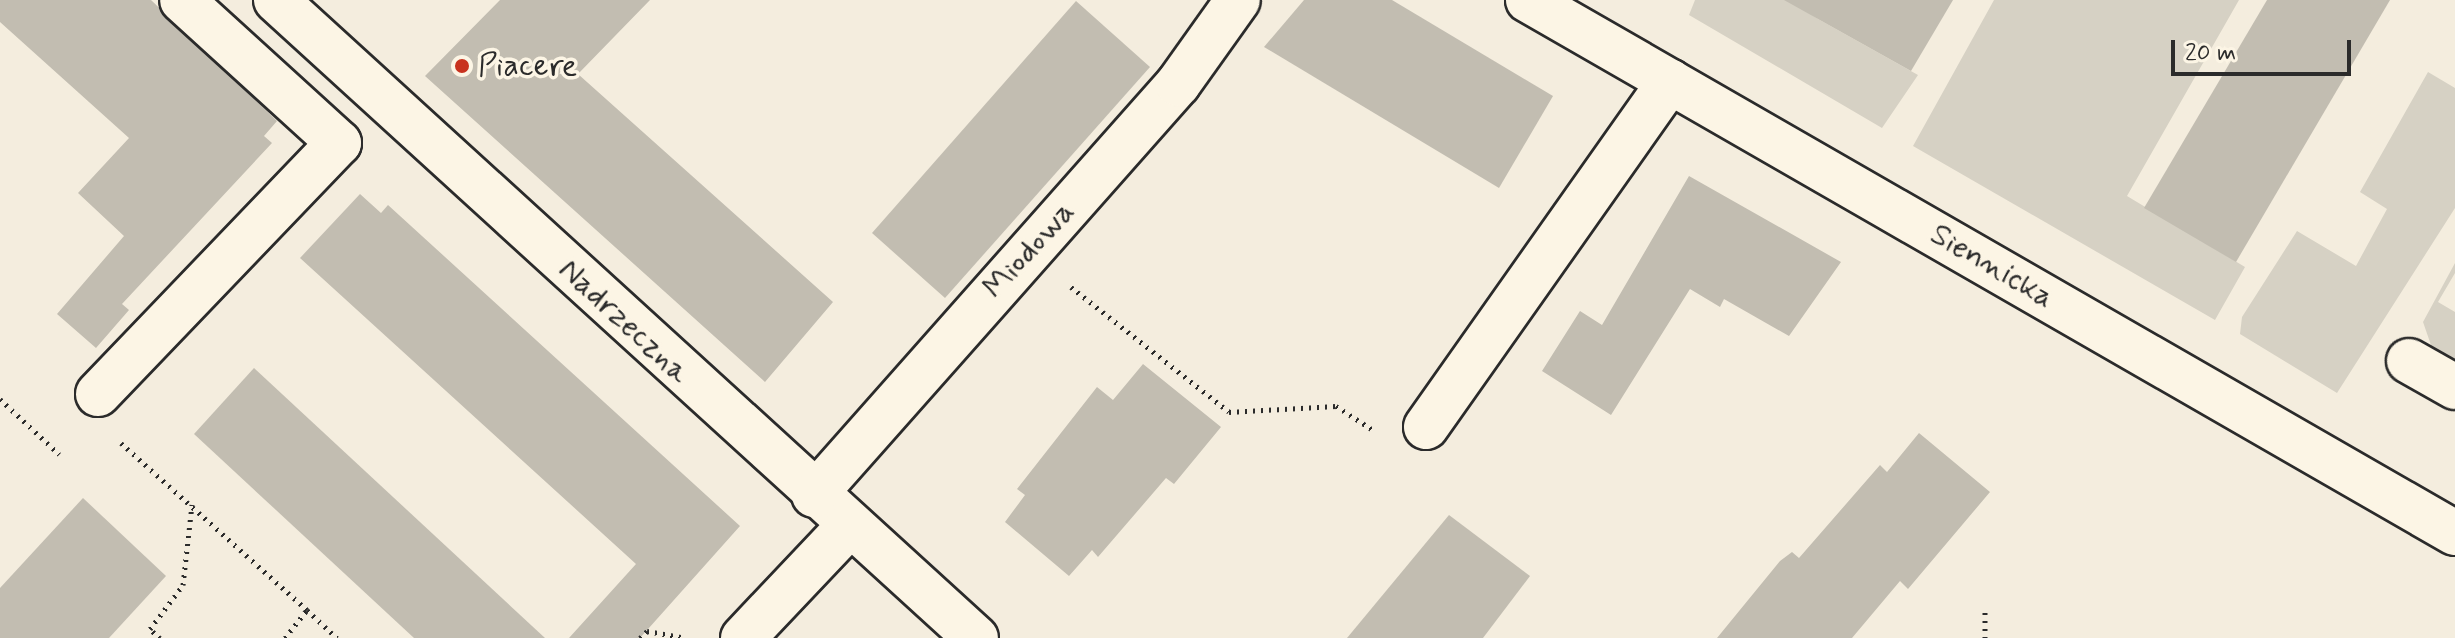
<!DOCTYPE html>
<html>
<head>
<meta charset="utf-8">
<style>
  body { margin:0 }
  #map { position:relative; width:2455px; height:638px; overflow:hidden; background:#f4edde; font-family:Mynerve,sans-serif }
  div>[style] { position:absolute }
  .green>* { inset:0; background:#d6d1c4 }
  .building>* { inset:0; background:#c2bdb1 }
  .path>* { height:5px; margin-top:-2.5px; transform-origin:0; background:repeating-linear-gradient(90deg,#2b2b2b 0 2px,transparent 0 8px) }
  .roads { filter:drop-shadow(2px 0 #2b2b2b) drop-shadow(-2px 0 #2b2b2b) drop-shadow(0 2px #2b2b2b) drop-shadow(0 -2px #2b2b2b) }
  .minor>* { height:44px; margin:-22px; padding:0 22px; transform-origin:22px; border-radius:22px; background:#fcf5e5 }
  .major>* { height:44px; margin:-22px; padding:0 22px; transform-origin:22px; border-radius:22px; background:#fcf5e5 }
  .dots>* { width:22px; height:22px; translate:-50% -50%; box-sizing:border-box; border:4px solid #fcf5e5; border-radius:50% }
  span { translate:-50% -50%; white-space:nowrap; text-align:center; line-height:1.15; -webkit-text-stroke:7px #fcf5e5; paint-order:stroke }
  .poi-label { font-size:32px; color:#2b2b2b }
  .left { translate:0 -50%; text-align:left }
  .street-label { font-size:32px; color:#2b2b2b }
  .scale { position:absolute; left:2171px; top:40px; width:180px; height:36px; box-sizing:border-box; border:4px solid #2b2b2b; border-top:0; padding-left:10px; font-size:24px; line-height:28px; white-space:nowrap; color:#2b2b2b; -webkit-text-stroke:6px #fcf5e5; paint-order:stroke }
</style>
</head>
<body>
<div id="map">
  <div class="green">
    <div style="clip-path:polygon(1695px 0,1807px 0,1803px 9px,1818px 19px,1918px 75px,1882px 128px,1689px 15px)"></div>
    <div style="clip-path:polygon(1994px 0,2239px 0,2127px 196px,2245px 267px,2215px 320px,1913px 146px)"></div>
    <div style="clip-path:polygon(2428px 72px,2455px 88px,2455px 208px,2337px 393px,2240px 334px,2242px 317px,2297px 231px,2356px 266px,2387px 209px,2360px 192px)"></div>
    <div style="clip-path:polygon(2455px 263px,2455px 273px,2438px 302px,2455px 312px,2455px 361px,2432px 348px,2423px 322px)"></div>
  </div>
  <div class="building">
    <div style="clip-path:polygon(0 0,151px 0,277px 121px,264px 136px,272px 143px,122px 304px,129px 310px,96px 348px,57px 314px,124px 236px,78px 193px,129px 138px,0 22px)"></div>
    <div style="clip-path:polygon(500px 0,650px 0,578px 74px,833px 302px,765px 382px,425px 76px)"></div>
    <div style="clip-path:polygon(1304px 0,1392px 0,1553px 96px,1499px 188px,1264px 47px)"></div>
    <div style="clip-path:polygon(1784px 0,1953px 0,1911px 71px)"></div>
    <div style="clip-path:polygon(2267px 0,2390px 0,2236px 262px,2144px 208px)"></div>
    <div style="clip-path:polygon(1076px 1px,1150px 67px,945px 298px,872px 233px)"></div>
    <div style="clip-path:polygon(1689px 176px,1841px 262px,1789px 336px,1724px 299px,1720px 307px,1690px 289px,1611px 415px,1542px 371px,1580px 311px,1602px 325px)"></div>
    <div style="clip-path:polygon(360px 194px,381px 213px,388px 205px,740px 526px,640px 638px,569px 638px,636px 564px,300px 258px)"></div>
    <div style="clip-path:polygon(1143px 364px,1221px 427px,1174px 484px,1166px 478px,1098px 557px,1092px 550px,1069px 576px,1005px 522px,1025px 495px,1017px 489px,1097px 387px,1113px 400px)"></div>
    <div style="clip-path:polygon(254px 368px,545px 638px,414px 638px,194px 434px)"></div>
    <div style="clip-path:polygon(1919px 433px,1990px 492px,1908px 589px,1900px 581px,1852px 638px,1717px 638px,1780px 561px,1792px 552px,1799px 558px,1880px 465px,1887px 472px)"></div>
    <div style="clip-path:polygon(83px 498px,166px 576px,109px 638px,0 638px,0 588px)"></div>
    <div style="clip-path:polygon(1449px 515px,1530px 576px,1483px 638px,1347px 638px)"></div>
  </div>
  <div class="path">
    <div style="left:1071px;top:287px;width:201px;rotate:38.3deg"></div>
    <div style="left:1229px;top:412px;width:107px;rotate:-3.2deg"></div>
    <div style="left:1336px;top:406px;width:44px;rotate:33deg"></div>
    <div style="left:0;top:399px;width:81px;rotate:43deg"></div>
    <div style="left:121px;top:443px;width:250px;rotate:41.9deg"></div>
    <div style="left:160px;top:638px;width:13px;rotate:-138deg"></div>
    <div style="left:150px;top:629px;width:55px;rotate:-53.1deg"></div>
    <div style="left:183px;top:585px;width:81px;rotate:-83.6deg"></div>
    <div style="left:285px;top:638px;width:36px;rotate:-52deg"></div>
    <div style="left:307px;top:610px;width:41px;rotate:43deg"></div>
    <div style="left:640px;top:638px;width:10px;rotate:-45deg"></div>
    <div style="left:647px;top:631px;width:40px;rotate:10deg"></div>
    <div style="left:1985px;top:638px;width:29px;rotate:-90deg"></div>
  </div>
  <div class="roads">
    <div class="minor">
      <div style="left:276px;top:0;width:947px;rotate:42.35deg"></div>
      <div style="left:2409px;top:361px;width:53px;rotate:29.5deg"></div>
      <div style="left:98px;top:394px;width:348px;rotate:-46.2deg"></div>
      <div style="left:339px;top:143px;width:212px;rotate:-137.7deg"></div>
      <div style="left:1426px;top:427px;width:423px;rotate:-54.8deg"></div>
      <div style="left:814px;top:495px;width:549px;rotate:-48.47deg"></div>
      <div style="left:1178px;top:84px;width:103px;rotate:-54.5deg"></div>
      <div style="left:743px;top:638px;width:154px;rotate:-46.6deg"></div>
    </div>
    <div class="major">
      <div style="left:1528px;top:0;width:1069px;rotate:29.9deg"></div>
    </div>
  </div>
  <div class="dots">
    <div style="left:462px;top:66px;background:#c8321e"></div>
  </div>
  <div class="poi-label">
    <span class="left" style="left:478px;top:66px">Piacere</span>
  </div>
  <div class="street-label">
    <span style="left:1029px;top:250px;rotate:-48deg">Miodowa</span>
    <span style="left:1992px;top:266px;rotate:30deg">Siennicka</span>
    <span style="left:624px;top:321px;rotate:43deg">Nadrzeczna</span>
  </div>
  <div class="scale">20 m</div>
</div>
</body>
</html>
